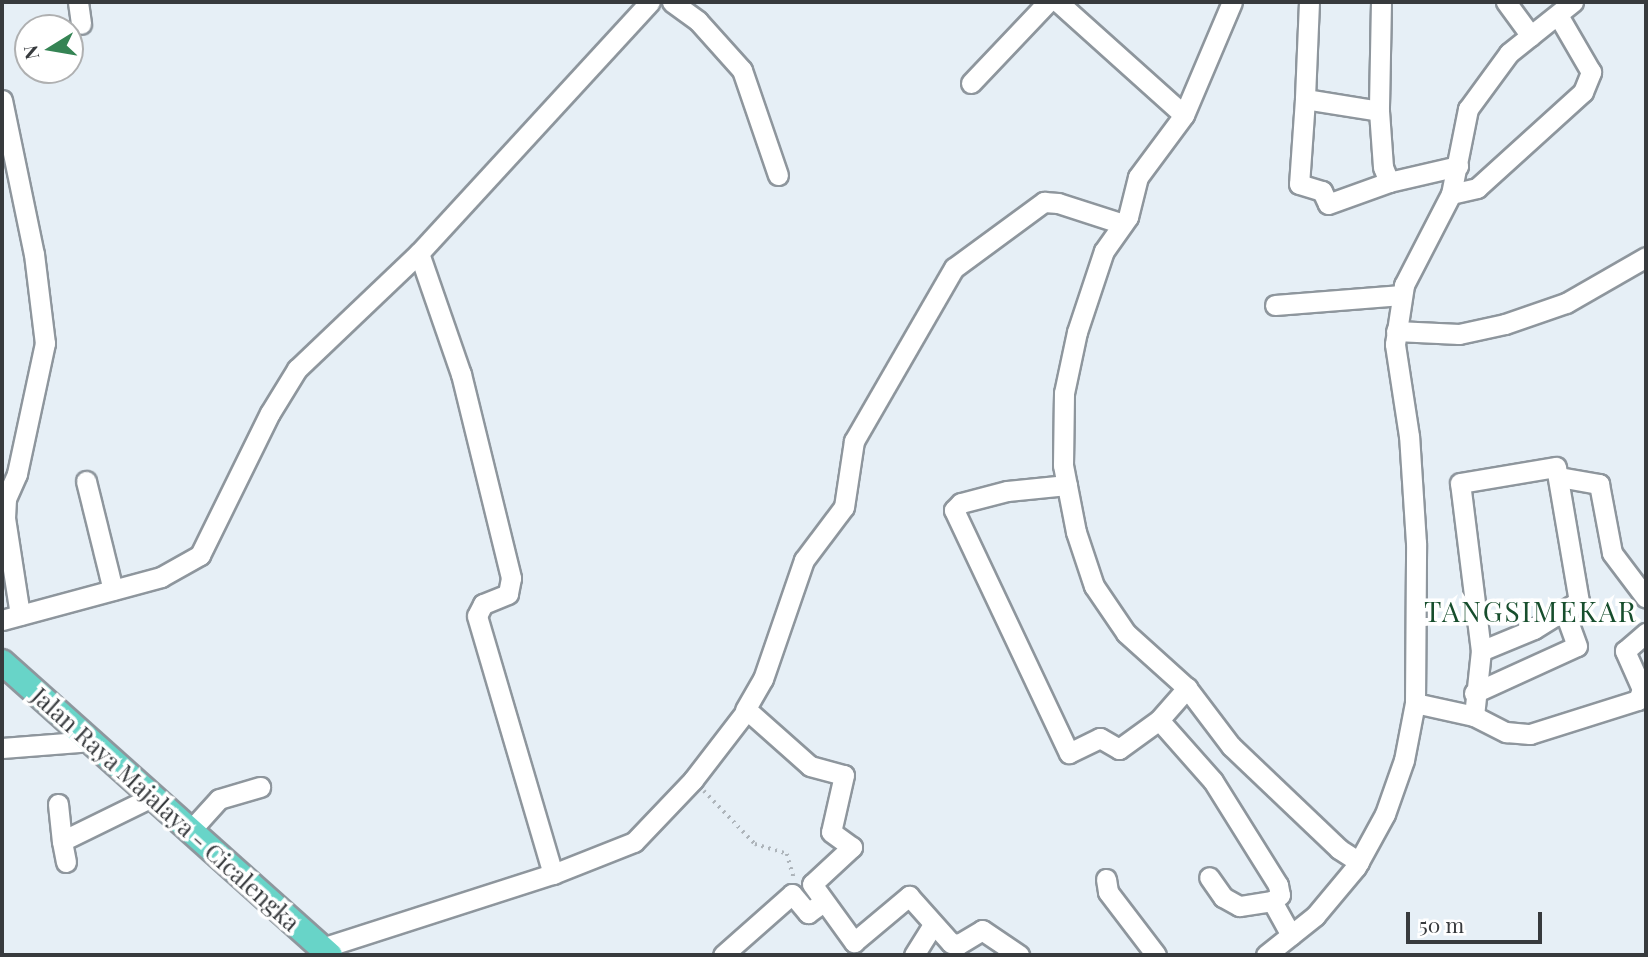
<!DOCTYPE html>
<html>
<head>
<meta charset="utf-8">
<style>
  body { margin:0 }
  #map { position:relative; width:1648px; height:957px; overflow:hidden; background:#e6eff6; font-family:"Playfair Display",serif }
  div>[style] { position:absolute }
  .path>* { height:3.5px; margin-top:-1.75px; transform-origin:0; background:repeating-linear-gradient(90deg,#adb4ba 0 2px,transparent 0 7px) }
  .roads { filter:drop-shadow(2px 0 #8e969d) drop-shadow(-2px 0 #8e969d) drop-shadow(0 2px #8e969d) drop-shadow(0 -2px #8e969d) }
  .minor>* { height:19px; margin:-9.5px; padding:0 9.5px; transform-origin:9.5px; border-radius:9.5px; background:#fff }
  .major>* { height:24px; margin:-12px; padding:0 12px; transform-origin:12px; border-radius:12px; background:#68d4c8 }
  span { translate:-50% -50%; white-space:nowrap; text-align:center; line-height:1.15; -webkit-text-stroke:7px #fff; paint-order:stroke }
  .street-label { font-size:24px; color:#373a3d }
  .quarter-label { font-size:28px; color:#174e2d; letter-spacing:2px }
  .frame { position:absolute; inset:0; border:4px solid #373a3d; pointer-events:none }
  .north { position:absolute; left:14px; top:14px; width:70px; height:70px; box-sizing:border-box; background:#fff; border:2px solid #afb0b1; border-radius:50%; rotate:259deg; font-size:19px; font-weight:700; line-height:28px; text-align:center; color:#373a3d }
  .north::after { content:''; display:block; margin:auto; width:24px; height:32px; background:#358454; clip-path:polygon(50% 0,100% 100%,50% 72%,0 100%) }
  .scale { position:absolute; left:1406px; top:912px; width:136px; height:32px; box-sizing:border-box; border:4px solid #373a3d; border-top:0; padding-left:9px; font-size:21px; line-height:24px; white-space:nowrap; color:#373a3d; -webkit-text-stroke:5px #fff; paint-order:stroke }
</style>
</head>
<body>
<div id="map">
  <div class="path">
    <div style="left:704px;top:791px;width:74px;rotate:46.1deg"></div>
    <div style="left:755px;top:844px;width:34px;rotate:17deg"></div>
    <div style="left:787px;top:854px;width:25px;rotate:74deg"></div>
  </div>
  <div class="roads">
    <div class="minor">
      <div style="left:78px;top:2px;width:22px;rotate:82deg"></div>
      <div style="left:672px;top:2px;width:32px;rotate:36deg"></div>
      <div style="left:698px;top:21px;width:66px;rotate:48.1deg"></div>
      <div style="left:742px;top:70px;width:111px;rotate:71.1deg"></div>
      <div style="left:1058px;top:2px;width:169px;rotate:41.9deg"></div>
      <div style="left:1309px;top:2px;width:97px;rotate:92.4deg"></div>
      <div style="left:1305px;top:99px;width:75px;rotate:9.2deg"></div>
      <div style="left:1381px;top:2px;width:109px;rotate:91.1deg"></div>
      <div style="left:1379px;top:111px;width:56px;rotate:85.9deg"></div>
      <div style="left:1383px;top:167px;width:16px;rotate:68deg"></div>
      <div style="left:1389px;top:182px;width:71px;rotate:-13.1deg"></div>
      <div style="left:1506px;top:2px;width:42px;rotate:53.7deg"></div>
      <div style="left:971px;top:83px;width:112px;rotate:-46.5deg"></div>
      <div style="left:1305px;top:99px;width:85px;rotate:94deg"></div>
      <div style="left:1299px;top:184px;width:24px;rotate:17deg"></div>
      <div style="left:1322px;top:191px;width:14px;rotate:65deg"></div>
      <div style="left:1328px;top:204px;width:65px;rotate:-19.8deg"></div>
      <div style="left:2px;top:100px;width:157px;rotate:78.3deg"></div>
      <div style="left:34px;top:254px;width:90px;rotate:83deg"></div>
      <div style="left:45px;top:343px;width:134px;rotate:102.1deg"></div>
      <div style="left:17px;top:474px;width:27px;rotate:114deg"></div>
      <div style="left:6px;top:499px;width:19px;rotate:93deg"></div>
      <div style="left:5px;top:518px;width:98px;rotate:81.2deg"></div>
      <div style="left:1451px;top:194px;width:27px;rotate:-13deg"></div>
      <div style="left:1477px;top:188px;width:143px;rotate:-42.2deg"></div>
      <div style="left:1583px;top:92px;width:22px;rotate:-68deg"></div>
      <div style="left:1591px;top:72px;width:66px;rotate:-120.1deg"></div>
      <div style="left:419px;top:253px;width:128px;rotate:70.9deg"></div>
      <div style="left:461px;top:374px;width:210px;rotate:76.2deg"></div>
      <div style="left:511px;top:578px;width:16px;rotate:101deg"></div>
      <div style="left:508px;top:594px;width:27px;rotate:158deg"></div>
      <div style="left:483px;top:604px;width:13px;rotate:117deg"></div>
      <div style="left:477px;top:616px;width:269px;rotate:73.6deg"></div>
      <div style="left:1275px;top:305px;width:127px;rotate:-4.5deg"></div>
      <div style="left:1396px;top:331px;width:63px;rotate:2.7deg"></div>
      <div style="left:1459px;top:334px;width:47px;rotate:-12.3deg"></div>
      <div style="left:1505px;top:324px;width:65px;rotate:-19deg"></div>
      <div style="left:1566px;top:303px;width:92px;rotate:-29.9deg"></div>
      <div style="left:1559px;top:477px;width:41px;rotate:9.9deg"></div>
      <div style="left:1599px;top:484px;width:70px;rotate:79.3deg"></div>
      <div style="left:1612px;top:553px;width:56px;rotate:52.9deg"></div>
      <div style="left:86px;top:481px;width:112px;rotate:76.1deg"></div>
      <div style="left:1067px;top:485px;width:60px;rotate:174.3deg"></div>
      <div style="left:1007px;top:491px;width:48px;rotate:165.4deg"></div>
      <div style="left:961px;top:503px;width:10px;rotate:135deg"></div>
      <div style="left:954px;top:510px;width:269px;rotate:64.7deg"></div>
      <div style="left:1069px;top:753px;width:34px;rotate:-26deg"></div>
      <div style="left:1100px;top:738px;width:22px;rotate:30deg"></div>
      <div style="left:1119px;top:749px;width:49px;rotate:-35.9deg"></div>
      <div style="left:1159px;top:720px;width:43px;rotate:-48.8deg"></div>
      <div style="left:1187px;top:688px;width:73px;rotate:52.8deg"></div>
      <div style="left:1231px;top:746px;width:149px;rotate:43.6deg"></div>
      <div style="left:1339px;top:849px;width:24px;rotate:33deg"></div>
      <div style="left:2px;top:620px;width:165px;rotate:-15.1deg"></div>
      <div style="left:161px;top:577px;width:45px;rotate:-29.4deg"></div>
      <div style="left:200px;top:555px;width:158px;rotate:-63.8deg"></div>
      <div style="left:270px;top:413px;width:52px;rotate:-58.5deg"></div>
      <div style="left:297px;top:369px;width:168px;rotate:-43.6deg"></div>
      <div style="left:419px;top:253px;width:341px;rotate:-47.4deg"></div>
      <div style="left:1187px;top:688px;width:82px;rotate:-138deg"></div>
      <div style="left:1126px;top:633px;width:57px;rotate:-124.2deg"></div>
      <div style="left:1094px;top:586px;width:57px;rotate:-108.4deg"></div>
      <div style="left:1076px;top:532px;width:68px;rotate:-101deg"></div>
      <div style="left:1063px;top:465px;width:72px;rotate:-89.2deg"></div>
      <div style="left:1064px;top:393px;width:62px;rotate:-78deg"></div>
      <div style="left:1077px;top:332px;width:85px;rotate:-71.6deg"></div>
      <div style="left:1104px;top:251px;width:42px;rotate:-54.8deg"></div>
      <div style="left:1128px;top:217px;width:41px;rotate:-76deg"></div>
      <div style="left:1138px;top:177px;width:77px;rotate:-53.4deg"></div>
      <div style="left:1184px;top:115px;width:123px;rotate:-67deg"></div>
      <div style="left:1474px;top:693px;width:113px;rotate:-24.5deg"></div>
      <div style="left:1577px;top:646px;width:37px;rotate:-110deg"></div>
      <div style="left:1415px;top:703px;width:60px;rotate:12.4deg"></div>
      <div style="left:1474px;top:716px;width:36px;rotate:27deg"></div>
      <div style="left:1506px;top:732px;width:24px;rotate:5deg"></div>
      <div style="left:1530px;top:734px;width:113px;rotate:-17.5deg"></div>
      <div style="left:1638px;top:700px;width:12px;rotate:-70deg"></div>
      <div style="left:1642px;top:689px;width:42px;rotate:-114.1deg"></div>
      <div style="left:1625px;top:651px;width:28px;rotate:-41deg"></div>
      <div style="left:745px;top:710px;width:36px;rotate:-60deg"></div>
      <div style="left:763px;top:679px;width:126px;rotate:-71deg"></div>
      <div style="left:804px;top:560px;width:66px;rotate:-53deg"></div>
      <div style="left:844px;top:507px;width:67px;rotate:-81.4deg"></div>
      <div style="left:854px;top:441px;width:200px;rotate:-60deg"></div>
      <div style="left:954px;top:268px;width:112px;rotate:-36.3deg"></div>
      <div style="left:1044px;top:202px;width:14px;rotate:4deg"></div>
      <div style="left:1058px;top:203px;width:68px;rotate:17.9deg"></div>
      <div style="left:1474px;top:716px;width:65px;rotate:-83.9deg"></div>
      <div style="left:1481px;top:651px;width:169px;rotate:-97.1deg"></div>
      <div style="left:1460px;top:483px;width:97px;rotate:-9.5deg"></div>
      <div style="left:1556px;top:467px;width:136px;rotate:80.3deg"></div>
      <div style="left:1579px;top:601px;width:53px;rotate:148.1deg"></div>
      <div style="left:1534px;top:629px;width:57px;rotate:157.5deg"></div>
      <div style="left:1159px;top:720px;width:81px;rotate:48.5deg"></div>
      <div style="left:1213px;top:781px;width:123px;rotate:58deg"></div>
      <div style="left:1278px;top:885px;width:10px;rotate:79deg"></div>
      <div style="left:1280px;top:895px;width:10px;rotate:143deg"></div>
      <div style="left:1272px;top:901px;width:33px;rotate:171deg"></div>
      <div style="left:1239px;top:906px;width:18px;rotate:-151deg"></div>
      <div style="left:1223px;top:897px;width:24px;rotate:-125deg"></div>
      <div style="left:2px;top:748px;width:90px;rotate:-4.4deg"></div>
      <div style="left:58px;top:804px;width:37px;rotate:84deg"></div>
      <div style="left:190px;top:831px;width:43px;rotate:-47.8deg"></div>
      <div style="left:219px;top:799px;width:43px;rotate:-16.3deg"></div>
      <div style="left:66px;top:862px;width:21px;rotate:-101deg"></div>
      <div style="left:62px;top:841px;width:100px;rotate:-26.1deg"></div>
      <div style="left:1106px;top:879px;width:13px;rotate:81deg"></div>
      <div style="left:1108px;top:892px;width:79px;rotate:52.7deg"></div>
      <div style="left:1272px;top:901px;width:39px;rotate:61deg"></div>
      <div style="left:322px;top:948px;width:243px;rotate:-17.8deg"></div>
      <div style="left:553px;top:874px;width:87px;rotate:-21.6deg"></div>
      <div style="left:634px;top:842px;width:86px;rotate:-46.4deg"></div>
      <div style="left:693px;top:780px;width:88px;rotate:-52.4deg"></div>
      <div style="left:747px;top:710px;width:84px;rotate:41.6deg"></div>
      <div style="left:810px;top:766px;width:35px;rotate:15deg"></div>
      <div style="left:844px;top:775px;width:58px;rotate:102.8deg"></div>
      <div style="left:831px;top:832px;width:26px;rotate:36deg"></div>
      <div style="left:852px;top:847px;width:54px;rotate:137.2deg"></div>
      <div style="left:812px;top:884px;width:72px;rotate:54.1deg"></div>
      <div style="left:854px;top:942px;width:72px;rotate:-39.9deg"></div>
      <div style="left:909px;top:896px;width:63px;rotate:48.2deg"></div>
      <div style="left:951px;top:943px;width:8px;rotate:7deg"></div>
      <div style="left:959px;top:944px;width:27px;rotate:-31deg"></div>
      <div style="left:982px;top:930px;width:45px;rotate:34deg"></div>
      <div style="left:723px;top:955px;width:92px;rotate:-41.5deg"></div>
      <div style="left:792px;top:894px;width:25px;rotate:50deg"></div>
      <div style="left:808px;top:913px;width:19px;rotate:-36deg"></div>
      <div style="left:914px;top:955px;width:36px;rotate:-58deg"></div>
      <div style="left:1266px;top:955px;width:63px;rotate:-38.5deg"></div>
      <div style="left:1315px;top:916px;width:64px;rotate:-50.1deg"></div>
      <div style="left:1356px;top:867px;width:60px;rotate:-61.3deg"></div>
      <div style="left:1385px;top:814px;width:57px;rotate:-70.6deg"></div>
      <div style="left:1404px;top:760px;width:58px;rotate:-79.1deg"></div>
      <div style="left:1415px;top:703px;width:160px;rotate:-89.6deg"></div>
      <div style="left:1416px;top:543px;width:107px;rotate:-93.7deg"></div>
      <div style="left:1409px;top:436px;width:93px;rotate:-98.7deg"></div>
      <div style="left:1395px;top:344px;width:60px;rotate:-81.3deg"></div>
      <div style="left:1404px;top:285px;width:102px;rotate:-62.7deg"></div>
      <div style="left:1451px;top:194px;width:87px;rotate:-78.7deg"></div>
      <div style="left:1468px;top:109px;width:69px;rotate:-53.8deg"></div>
      <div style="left:1509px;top:53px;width:82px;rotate:-38.6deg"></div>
    </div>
    <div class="major">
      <div style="left:2px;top:662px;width:440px;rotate:41.8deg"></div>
    </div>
  </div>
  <div class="street-label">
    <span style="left:166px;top:809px;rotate:42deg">Jalan Raya Majalaya - Cicalengka</span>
  </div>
  <div class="quarter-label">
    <span style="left:1531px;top:611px">TANGSIMEKAR</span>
  </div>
  <div class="frame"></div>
  <div class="north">N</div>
  <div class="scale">50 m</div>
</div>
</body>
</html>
